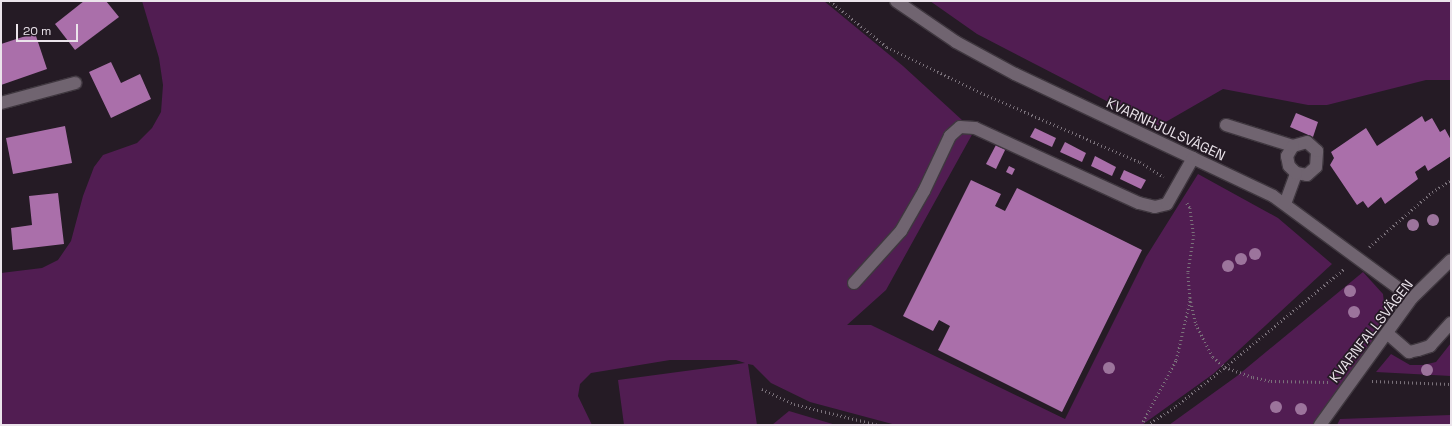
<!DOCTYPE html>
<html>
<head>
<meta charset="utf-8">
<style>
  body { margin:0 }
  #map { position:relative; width:1452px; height:426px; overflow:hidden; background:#251b25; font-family:"Space Grotesk",sans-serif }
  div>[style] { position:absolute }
  .green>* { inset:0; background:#511d52 }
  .building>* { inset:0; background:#aa6faa }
  .path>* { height:2.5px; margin-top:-1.25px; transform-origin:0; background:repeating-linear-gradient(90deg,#7a717a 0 1px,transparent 0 4px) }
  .roads { filter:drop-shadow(1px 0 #3f373f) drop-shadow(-1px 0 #3f373f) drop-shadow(0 1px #3f373f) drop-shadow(0 -1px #3f373f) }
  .minor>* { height:12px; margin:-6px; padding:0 6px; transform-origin:6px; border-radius:6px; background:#706470 }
  .trees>* { width:12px; height:12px; margin:-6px; border-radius:50%; background:#9c749c }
  span { translate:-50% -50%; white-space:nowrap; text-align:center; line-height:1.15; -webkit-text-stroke:3.5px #251b25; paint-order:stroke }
  .street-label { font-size:14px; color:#ebe4eb }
  .frame { position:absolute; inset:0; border:2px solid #ebe4eb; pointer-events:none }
  .scale { position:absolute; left:16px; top:24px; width:62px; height:18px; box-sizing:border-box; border:2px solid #ebe4eb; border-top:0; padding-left:5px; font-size:12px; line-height:14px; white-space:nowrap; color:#ebe4eb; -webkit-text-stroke:3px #251b25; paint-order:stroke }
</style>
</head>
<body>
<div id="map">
  <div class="green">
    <div style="clip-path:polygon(142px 1px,824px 1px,903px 66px,974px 131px,886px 290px,847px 325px,871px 325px,1065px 419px,1146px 257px,1198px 174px,1278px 218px,1332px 264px,1213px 374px,1142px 425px,896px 425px,810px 402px,771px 383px,753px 365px,748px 364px,757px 425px,624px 425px,618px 380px,745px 363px,736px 360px,670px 360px,591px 373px,580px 384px,578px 396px,592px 425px,1px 425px,1px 273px,42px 268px,58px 260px,71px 241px,83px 196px,94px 167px,103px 155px,137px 143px,152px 128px,161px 112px,163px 85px,159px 58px)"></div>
    <div style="clip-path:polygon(930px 1px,1451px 1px,1451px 80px,1426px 80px,1327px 105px,1308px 105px,1223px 89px,1157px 127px,977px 34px)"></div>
    <div style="clip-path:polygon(1363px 272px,1383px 294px,1386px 322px,1316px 425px,1169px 425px,1237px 376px)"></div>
    <div style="clip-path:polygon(1451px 343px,1451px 376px,1376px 372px,1391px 354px,1410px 365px,1423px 365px,1436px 362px)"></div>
    <div style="clip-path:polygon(789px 411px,836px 425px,772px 425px)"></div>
    <div style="clip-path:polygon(1451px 415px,1451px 425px,1337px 425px,1340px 419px)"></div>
  </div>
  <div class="building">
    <div style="clip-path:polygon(84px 1px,106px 1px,119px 17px,75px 50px,55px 24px)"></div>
    <div style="clip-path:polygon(35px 33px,47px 69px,1px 85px,1px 44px)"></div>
    <div style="clip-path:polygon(111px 62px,121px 83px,140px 74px,151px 99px,111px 118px,89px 72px)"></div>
    <div style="clip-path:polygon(1296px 113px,1318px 122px,1313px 137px,1290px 127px)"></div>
    <div style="clip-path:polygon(1422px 116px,1425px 122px,1432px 118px,1440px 132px,1445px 129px,1451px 140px,1451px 156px,1428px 171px,1425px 165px,1415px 172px,1418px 179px,1385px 204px,1381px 197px,1368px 208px,1363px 201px,1357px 205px,1330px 165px,1334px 158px,1331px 152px,1366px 128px,1377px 146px)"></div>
    <div style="clip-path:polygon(65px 126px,72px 163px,13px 174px,6px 138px)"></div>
    <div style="clip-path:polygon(1035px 128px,1056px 138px,1052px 147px,1030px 137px)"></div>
    <div style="clip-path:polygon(1065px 142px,1086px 153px,1082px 162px,1060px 152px)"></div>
    <div style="clip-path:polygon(997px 143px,1006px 148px,996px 169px,986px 164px)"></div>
    <div style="clip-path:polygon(1095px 156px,1116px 167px,1112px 176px,1091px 166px)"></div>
    <div style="clip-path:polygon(1009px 166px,1015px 169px,1012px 175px,1006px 172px)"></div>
    <div style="clip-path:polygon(1124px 170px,1146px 180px,1141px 189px,1120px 179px)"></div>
    <div style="clip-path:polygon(971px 180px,1001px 194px,995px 206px,1005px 211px,1017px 188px,1142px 250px,1062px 412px,938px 350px,950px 326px,939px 320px,933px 331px,903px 316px)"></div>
    <div style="clip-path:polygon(58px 193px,64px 244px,13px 250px,11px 228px,32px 225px,29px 196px)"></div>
  </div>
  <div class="path">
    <div style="left:830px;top:1px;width:73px;rotate:38.9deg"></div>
    <div style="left:887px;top:47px;width:108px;rotate:25.9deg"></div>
    <div style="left:984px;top:94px;width:170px;rotate:23.6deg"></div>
    <div style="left:1140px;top:162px;width:28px;rotate:32deg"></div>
    <div style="left:1187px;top:203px;width:6px;rotate:59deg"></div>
    <div style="left:1190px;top:208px;width:27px;rotate:82deg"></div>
    <div style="left:1194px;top:235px;width:38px;rotate:99deg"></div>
    <div style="left:1188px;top:273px;width:25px;rotate:85deg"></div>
    <div style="left:1190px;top:298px;width:27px;rotate:77deg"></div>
    <div style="left:1196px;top:324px;width:37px;rotate:63deg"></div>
    <div style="left:1213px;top:357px;width:16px;rotate:40deg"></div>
    <div style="left:1225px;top:367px;width:30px;rotate:20deg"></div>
    <div style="left:1253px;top:377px;width:18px;rotate:13deg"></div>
    <div style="left:1271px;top:381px;width:59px;rotate:1deg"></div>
    <div style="left:1369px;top:247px;width:84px;rotate:-41.1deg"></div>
    <div style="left:1432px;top:192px;width:22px;rotate:-32deg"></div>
    <div style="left:1372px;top:381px;width:79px;rotate:2.2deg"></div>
    <div style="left:762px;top:389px;width:35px;rotate:25deg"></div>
    <div style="left:794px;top:404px;width:87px;rotate:14deg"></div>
    <div style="left:1141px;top:425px;width:74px;rotate:-61.7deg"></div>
    <div style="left:1176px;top:360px;width:62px;rotate:-76.9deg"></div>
    <div style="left:1147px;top:425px;width:35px;rotate:-33deg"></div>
    <div style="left:1176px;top:406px;width:63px;rotate:-38.5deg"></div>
    <div style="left:1225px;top:367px;width:154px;rotate:-39.5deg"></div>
  </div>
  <div class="roads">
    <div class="minor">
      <div style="left:896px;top:1px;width:73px;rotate:34.3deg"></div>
      <div style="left:956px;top:42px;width:67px;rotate:28.5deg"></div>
      <div style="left:1015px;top:74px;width:285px;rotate:25.3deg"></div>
      <div style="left:1273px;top:196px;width:172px;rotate:36.3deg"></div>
      <div style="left:1px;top:103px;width:77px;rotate:-15.1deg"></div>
      <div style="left:1226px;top:125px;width:70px;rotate:17.4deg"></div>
      <div style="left:1285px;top:204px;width:33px;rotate:-70deg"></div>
      <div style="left:1296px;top:173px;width:11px;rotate:10deg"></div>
      <div style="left:1307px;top:175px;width:12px;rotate:-42deg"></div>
      <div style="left:1316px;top:167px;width:16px;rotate:-86deg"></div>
      <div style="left:1317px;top:151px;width:13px;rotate:-138deg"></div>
      <div style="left:1307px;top:142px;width:15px;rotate:164deg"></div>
      <div style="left:1293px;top:146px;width:12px;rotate:121deg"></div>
      <div style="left:1287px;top:156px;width:10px;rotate:79deg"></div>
      <div style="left:1289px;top:166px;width:10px;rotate:45deg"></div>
      <div style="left:854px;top:283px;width:70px;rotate:-47.9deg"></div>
      <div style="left:901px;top:231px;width:46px;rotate:-60.1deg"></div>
      <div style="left:924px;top:191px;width:61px;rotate:-64.7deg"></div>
      <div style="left:950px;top:136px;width:13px;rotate:-42deg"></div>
      <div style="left:960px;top:127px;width:15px;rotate:4deg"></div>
      <div style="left:975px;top:128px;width:180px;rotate:24.6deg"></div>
      <div style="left:1139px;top:203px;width:16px;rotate:14deg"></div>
      <div style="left:1155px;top:207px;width:12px;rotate:-14deg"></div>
      <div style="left:1167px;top:204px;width:53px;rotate:-60.5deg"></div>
      <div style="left:1388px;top:334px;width:28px;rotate:41deg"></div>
      <div style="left:1409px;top:352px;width:9px;rotate:-13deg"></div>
      <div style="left:1418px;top:350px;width:13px;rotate:-18deg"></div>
      <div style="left:1430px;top:346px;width:31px;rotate:-48deg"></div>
      <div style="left:1320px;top:425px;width:157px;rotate:-54.1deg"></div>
      <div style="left:1412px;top:298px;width:54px;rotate:-44.3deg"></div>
    </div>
  </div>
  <div class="trees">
    <div style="left:1433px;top:220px"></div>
    <div style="left:1413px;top:225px"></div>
    <div style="left:1255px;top:254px"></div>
    <div style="left:1241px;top:259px"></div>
    <div style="left:1228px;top:266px"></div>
    <div style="left:1350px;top:291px"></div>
    <div style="left:1354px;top:312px"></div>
    <div style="left:1109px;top:368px"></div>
    <div style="left:1427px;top:370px"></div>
    <div style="left:1276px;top:407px"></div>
    <div style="left:1301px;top:409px"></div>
  </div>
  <div class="street-label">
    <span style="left:1166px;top:129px;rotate:25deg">KVARNHJULSVÄGEN</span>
    <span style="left:1371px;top:331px;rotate:-52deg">KVARNFALLSVÄGEN</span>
  </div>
  <div class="frame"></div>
  <div class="scale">20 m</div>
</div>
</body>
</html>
